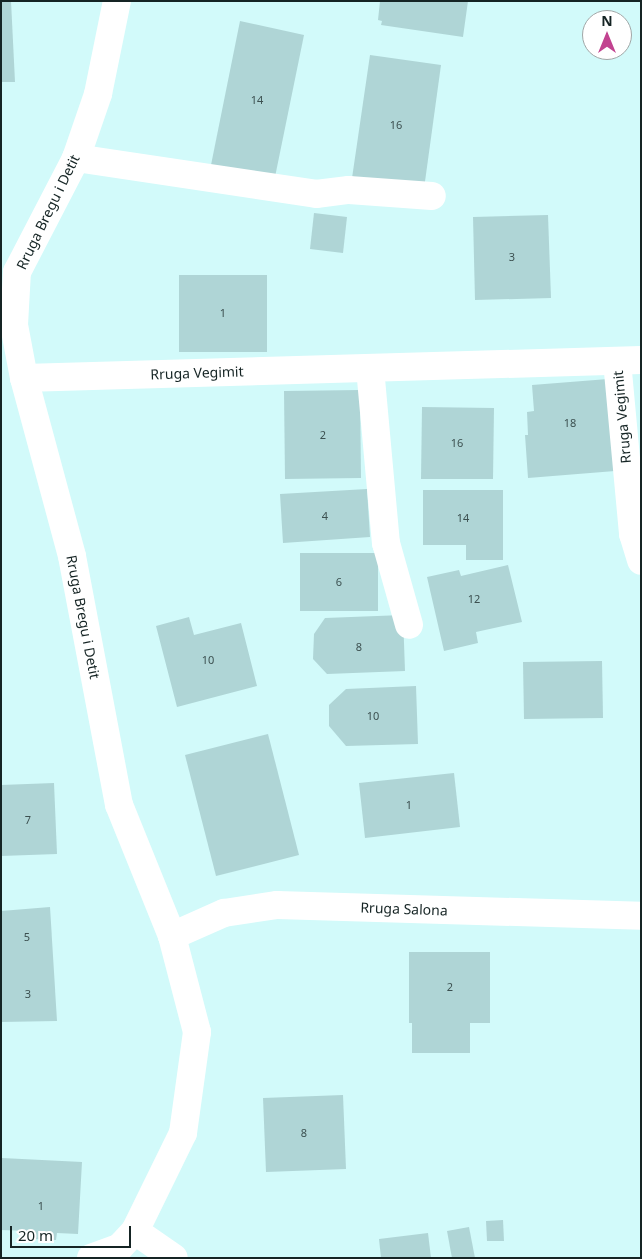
<!DOCTYPE html>
<html>
<head>
<meta charset="utf-8">
<style>
  body { margin:0 }
  #map { position:relative; width:642px; height:1259px; overflow:hidden; background:#d2fafa; font-family:"Noto Sans",sans-serif }
  div>[style] { position:absolute }
  .building>* { inset:0; background:#afd5d6 }
  .minor>* { height:28px; margin:-14px; padding:0 14px; transform-origin:14px; border-radius:14px; background:#fff }
  span { translate:-50% -50%; white-space:nowrap; text-align:center; line-height:1.15; -webkit-text-stroke:5px #fff; paint-order:stroke }
  .number-label { font-size:11px; color:#3c5050 }
  .number-label span { -webkit-text-stroke-width:0 }
  .street-label { font-size:14px; color:#152424 }
  .frame { position:absolute; inset:0; border:2px solid #152424; pointer-events:none }
  .north { position:absolute; left:582px; top:10px; width:50px; height:50px; box-sizing:border-box; background:#fff; border:1px solid #a1a7a7; border-radius:50%; rotate:0deg; font-size:14px; font-weight:700; line-height:20px; text-align:center; color:#152424 }
  .north::after { content:''; display:block; margin:auto; width:18px; height:22px; background:#c24390; clip-path:polygon(50% 0,100% 100%,50% 72%,0 100%) }
  .scale { position:absolute; left:10px; top:1226px; width:121px; height:22px; box-sizing:border-box; border:2px solid #152424; border-top:0; padding-left:6px; font-size:15px; line-height:18px; white-space:nowrap; color:#152424; -webkit-text-stroke:4px #fff; paint-order:stroke }
</style>
</head>
<body>
<div id="map">
  <div class="building">
    <div style="clip-path:polygon(1px 1px,11px 1px,15px 82px,1px 82px)"></div>
    <div style="clip-path:polygon(380px 1px,468px 1px,463px 37px,381px 25px,382px 21px,378px 20px)"></div>
    <div style="clip-path:polygon(240px 21px,304px 35px,275px 177px,211px 165px)"></div>
    <div style="clip-path:polygon(370px 55px,441px 65px,423px 196px,351px 185px)"></div>
    <div style="clip-path:polygon(314px 213px,347px 217px,343px 253px,310px 249px)"></div>
    <div style="clip-path:polygon(548px 215px,551px 298px,475px 300px,473px 217px)"></div>
    <div style="clip-path:polygon(179px 275px,267px 275px,267px 352px,179px 352px)"></div>
    <div style="clip-path:polygon(608px 379px,615px 471px,528px 478px,525px 435px,528px 435px,527px 412px,534px 411px,532px 385px)"></div>
    <div style="clip-path:polygon(360px 390px,361px 478px,285px 479px,284px 391px)"></div>
    <div style="clip-path:polygon(422px 407px,494px 408px,493px 479px,421px 479px)"></div>
    <div style="clip-path:polygon(367px 489px,370px 537px,283px 543px,280px 494px)"></div>
    <div style="clip-path:polygon(423px 490px,503px 490px,503px 560px,466px 560px,466px 545px,423px 545px)"></div>
    <div style="clip-path:polygon(300px 553px,378px 553px,378px 611px,300px 611px)"></div>
    <div style="clip-path:polygon(508px 565px,522px 622px,476px 632px,478px 643px,444px 651px,427px 577px,459px 570px,461px 576px)"></div>
    <div style="clip-path:polygon(403px 615px,405px 671px,327px 674px,313px 659px,314px 634px,325px 618px)"></div>
    <div style="clip-path:polygon(189px 617px,194px 635px,241px 623px,257px 686px,177px 707px,156px 626px)"></div>
    <div style="clip-path:polygon(602px 661px,603px 718px,524px 719px,523px 662px)"></div>
    <div style="clip-path:polygon(416px 686px,418px 744px,346px 746px,329px 726px,329px 705px,346px 689px)"></div>
    <div style="clip-path:polygon(268px 734px,299px 855px,216px 876px,185px 755px)"></div>
    <div style="clip-path:polygon(454px 773px,460px 827px,365px 838px,359px 783px)"></div>
    <div style="clip-path:polygon(54px 783px,57px 854px,1px 856px,1px 785px)"></div>
    <div style="clip-path:polygon(50px 907px,57px 1021px,1px 1022px,1px 911px)"></div>
    <div style="clip-path:polygon(409px 952px,490px 952px,490px 1023px,470px 1023px,470px 1053px,412px 1053px,412px 1023px,409px 1023px)"></div>
    <div style="clip-path:polygon(343px 1095px,346px 1169px,266px 1172px,263px 1098px)"></div>
    <div style="clip-path:polygon(2px 1158px,82px 1162px,78px 1234px,57px 1233px,56px 1240px,31px 1239px,32px 1231px,1px 1230px)"></div>
    <div style="clip-path:polygon(503px 1220px,504px 1241px,487px 1241px,486px 1221px)"></div>
    <div style="clip-path:polygon(469px 1227px,475px 1258px,452px 1258px,447px 1231px)"></div>
    <div style="clip-path:polygon(428px 1233px,431px 1258px,381px 1258px,379px 1239px)"></div>
  </div>
  <div class="minor">
    <div style="left:76px;top:158px;width:243px;rotate:8.5deg"></div>
    <div style="left:316px;top:194px;width:33px;rotate:-7deg"></div>
    <div style="left:349px;top:190px;width:83px;rotate:4.1deg"></div>
    <div style="left:617px;top:361px;width:174px;rotate:84.7deg"></div>
    <div style="left:633px;top:534px;width:28px;rotate:73deg"></div>
    <div style="left:370px;top:368px;width:176px;rotate:84.8deg"></div>
    <div style="left:386px;top:543px;width:85px;rotate:74.3deg"></div>
    <div style="left:24px;top:378px;width:617px;rotate:-1.67deg"></div>
    <div style="left:172px;top:936px;width:57px;rotate:-23.9deg"></div>
    <div style="left:224px;top:913px;width:54px;rotate:-8.6deg"></div>
    <div style="left:277px;top:905px;width:364px;rotate:1.7deg"></div>
    <div style="left:135px;top:1231px;width:47px;rotate:34.7deg"></div>
    <div style="left:91px;top:1258px;width:30px;rotate:-20deg"></div>
    <div style="left:119px;top:1248px;width:23px;rotate:-47deg"></div>
    <div style="left:135px;top:1231px;width:109px;rotate:-63.9deg"></div>
    <div style="left:183px;top:1133px;width:102px;rotate:-82.1deg"></div>
    <div style="left:197px;top:1032px;width:99px;rotate:-104.6deg"></div>
    <div style="left:172px;top:936px;width:141px;rotate:-112deg"></div>
    <div style="left:119px;top:805px;width:253px;rotate:-100.7deg"></div>
    <div style="left:72px;top:556px;width:184px;rotate:-105.1deg"></div>
    <div style="left:24px;top:378px;width:54px;rotate:-100.7deg"></div>
    <div style="left:14px;top:325px;width:53px;rotate:-86.8deg"></div>
    <div style="left:17px;top:272px;width:128px;rotate:-62.6deg"></div>
    <div style="left:76px;top:158px;width:68px;rotate:-71deg"></div>
    <div style="left:98px;top:94px;width:95px;rotate:-78.5deg"></div>
  </div>
  <div class="number-label">
    <span style="left:257px;top:100px">14</span>
    <span style="left:396px;top:125px">16</span>
    <span style="left:512px;top:257px">3</span>
    <span style="left:223px;top:313px">1</span>
    <span style="left:570px;top:423px">18</span>
    <span style="left:323px;top:435px">2</span>
    <span style="left:457px;top:443px">16</span>
    <span style="left:325px;top:516px">4</span>
    <span style="left:463px;top:518px">14</span>
    <span style="left:339px;top:582px">6</span>
    <span style="left:474px;top:599px">12</span>
    <span style="left:359px;top:647px">8</span>
    <span style="left:208px;top:660px">10</span>
    <span style="left:373px;top:716px">10</span>
    <span style="left:409px;top:805px">1</span>
    <span style="left:28px;top:820px">7</span>
    <span style="left:27px;top:937px">5</span>
    <span style="left:450px;top:987px">2</span>
    <span style="left:28px;top:994px">3</span>
    <span style="left:304px;top:1133px">8</span>
    <span style="left:41px;top:1206px">1</span>
  </div>
  <div class="street-label">
    <span style="left:48px;top:212px;rotate:-64deg">Rruga Bregu i Detit</span>
    <span style="left:197px;top:373px;rotate:-2deg">Rruga Vegimit</span>
    <span style="left:622px;top:417px;rotate:-95deg">Rruga Vegimit</span>
    <span style="left:83px;top:617px;rotate:79deg">Rruga Bregu i Detit</span>
    <span style="left:404px;top:909px;rotate:2deg">Rruga Salona</span>
  </div>
  <div class="frame"></div>
  <div class="north">N</div>
  <div class="scale">20 m</div>
</div>
</body>
</html>
